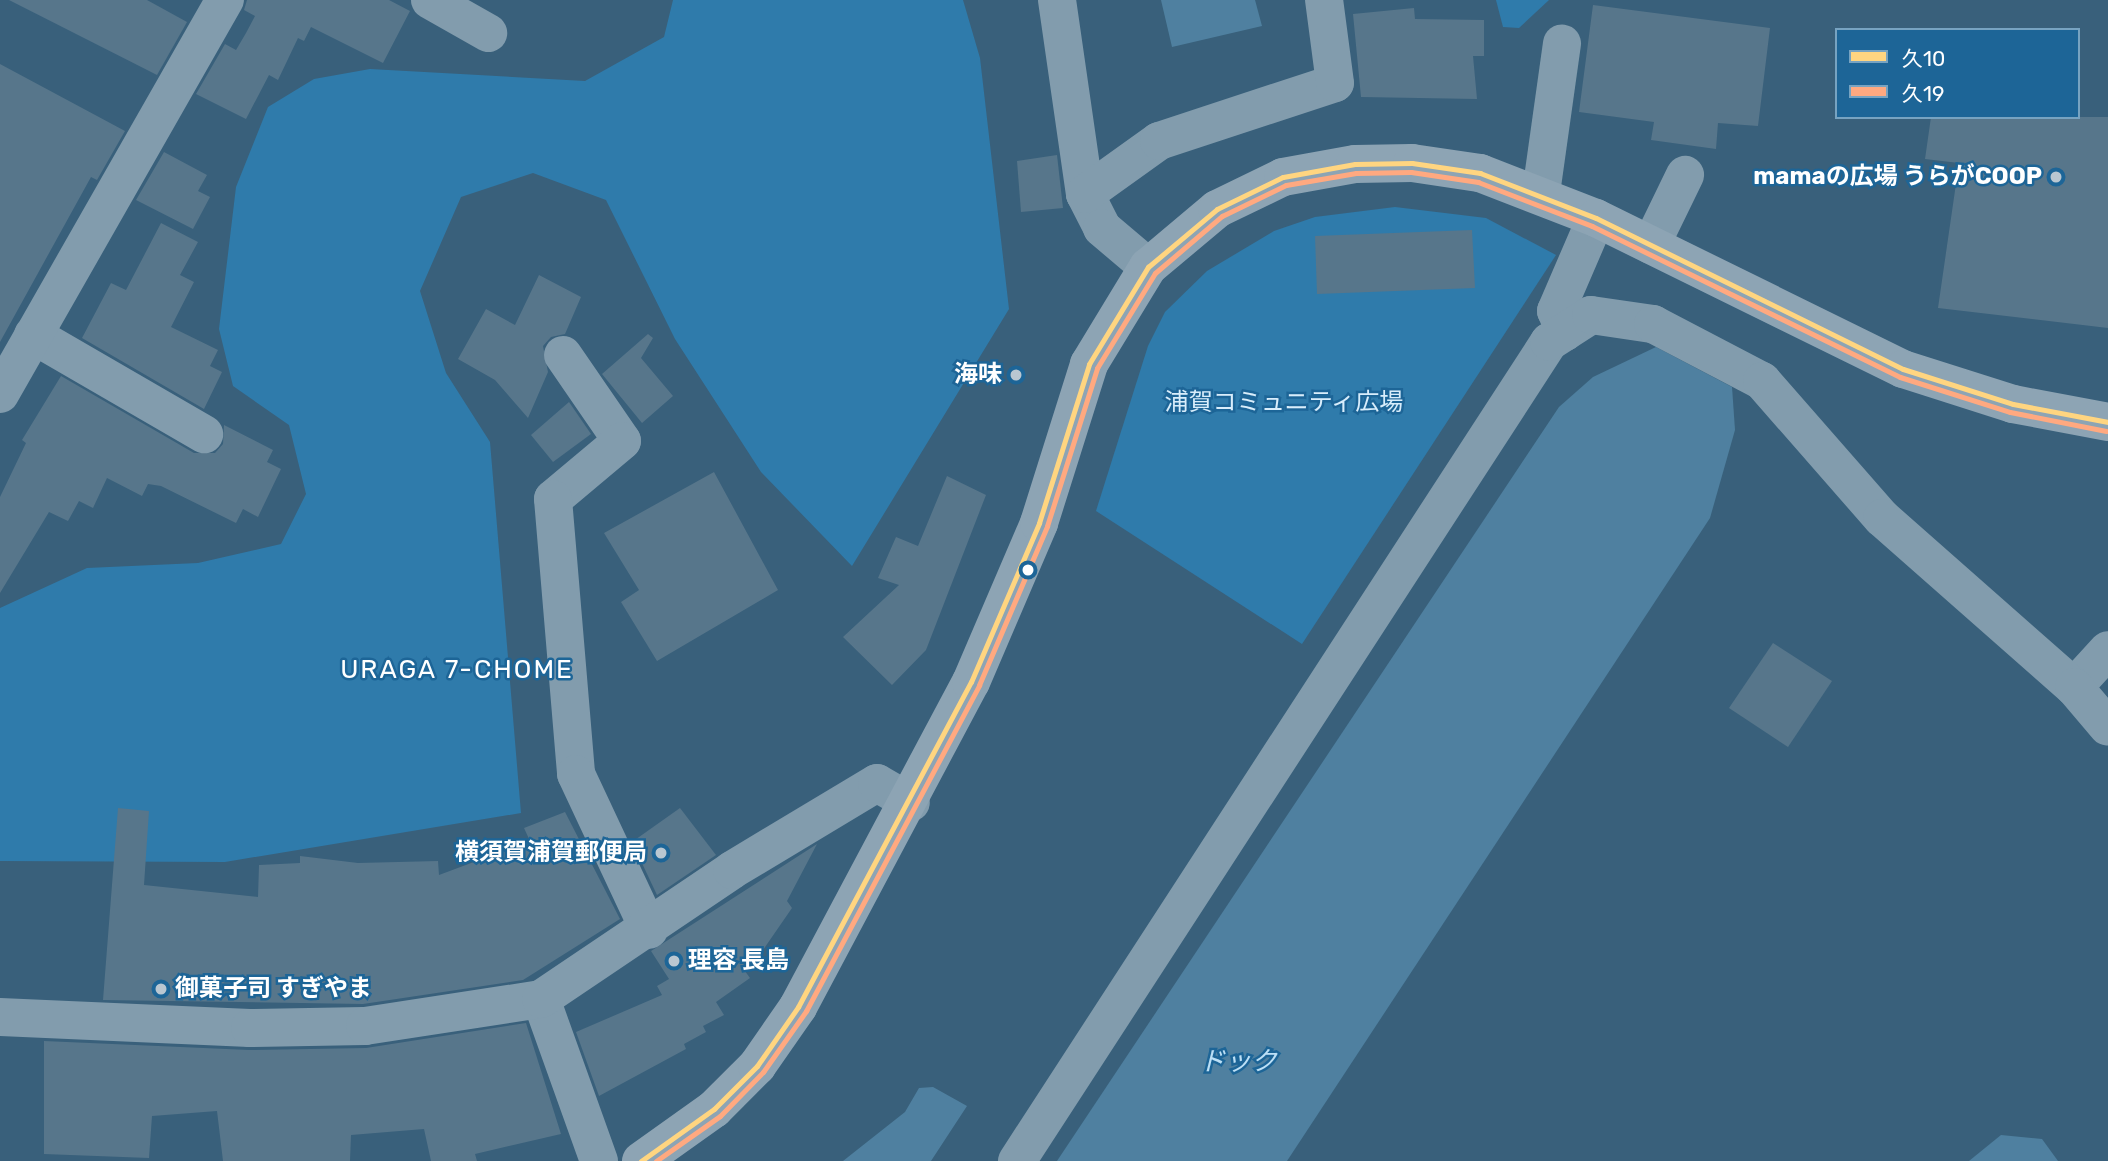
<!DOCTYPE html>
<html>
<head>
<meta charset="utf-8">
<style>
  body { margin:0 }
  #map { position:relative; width:2108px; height:1161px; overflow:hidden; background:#39607b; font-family:Rubik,"Noto Sans JP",sans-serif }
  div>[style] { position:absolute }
  .green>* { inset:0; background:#2f7bab }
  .water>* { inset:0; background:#4f80a0 }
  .building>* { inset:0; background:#57768b }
  .minor>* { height:38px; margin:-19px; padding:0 19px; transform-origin:19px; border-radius:19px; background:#829cad }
  .major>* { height:38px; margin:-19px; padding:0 19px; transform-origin:19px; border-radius:19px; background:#8da4b4 }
  .bus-1>* { height:5px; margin:-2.5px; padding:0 2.5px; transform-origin:2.5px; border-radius:2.5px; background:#ffd580 }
  .bus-2>* { height:5px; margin:-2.5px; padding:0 2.5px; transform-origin:2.5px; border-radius:2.5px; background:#ffa980 }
  .dots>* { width:19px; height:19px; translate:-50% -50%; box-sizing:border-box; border:4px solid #1d6597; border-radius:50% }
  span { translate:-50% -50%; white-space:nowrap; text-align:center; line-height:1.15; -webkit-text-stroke:5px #1d6597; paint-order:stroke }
  .poi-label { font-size:24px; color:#fff; font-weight:700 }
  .right { translate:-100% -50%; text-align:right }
  .left { translate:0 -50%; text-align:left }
  .park-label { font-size:24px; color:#d8edfb }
  .neighbourhood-label { font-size:26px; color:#fff; letter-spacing:2px }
  .water-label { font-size:26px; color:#bde0f6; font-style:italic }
  .legend { position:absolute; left:1835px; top:28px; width:245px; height:91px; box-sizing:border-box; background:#1d6597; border:2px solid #77a3c1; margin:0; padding:9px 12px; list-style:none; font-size:21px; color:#fff }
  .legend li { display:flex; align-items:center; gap:14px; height:35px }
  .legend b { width:35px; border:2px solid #77a3c1 }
</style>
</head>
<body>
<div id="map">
  <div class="green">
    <div style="clip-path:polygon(673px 0,963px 0,980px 58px,1009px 309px,852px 566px,761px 472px,675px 339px,606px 200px,533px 173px,461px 197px,420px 291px,446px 373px,490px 442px,521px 813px,225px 862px,0 861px,0 608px,87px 568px,198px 563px,281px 544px,306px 494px,289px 425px,233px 386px,219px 329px,236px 187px,268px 107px,314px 79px,370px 69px,585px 81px,664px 37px)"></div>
    <div style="clip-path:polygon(1496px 0,1549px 0,1519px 28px,1503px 27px)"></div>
    <div style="clip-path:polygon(1395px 207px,1486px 218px,1556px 255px,1302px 644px,1096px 511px,1148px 346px,1165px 312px,1207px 271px,1274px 231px,1315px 217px)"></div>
  </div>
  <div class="water">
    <div style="clip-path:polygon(1161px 0,1255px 0,1262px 26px,1172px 47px)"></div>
    <div style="clip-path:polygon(1656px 347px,1732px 387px,1735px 430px,1710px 518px,1287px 1161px,1057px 1161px,1559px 407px,1593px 377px)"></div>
    <div style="clip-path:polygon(933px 1087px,967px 1106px,931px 1161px,843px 1161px,905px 1112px,919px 1088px)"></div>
    <div style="clip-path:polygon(2001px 1135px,2042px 1139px,2058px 1161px,1969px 1161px)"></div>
  </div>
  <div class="building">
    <div style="clip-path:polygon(9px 0,147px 0,187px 22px,157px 75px)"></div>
    <div style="clip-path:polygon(247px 0,389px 0,410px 11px,383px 63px,311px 27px,304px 41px,298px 38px,278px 80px,269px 75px,246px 119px,196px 94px,225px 44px,236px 50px,246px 33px,255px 16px,244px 10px)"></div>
    <div style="clip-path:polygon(1593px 5px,1770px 28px,1758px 126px,1718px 123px,1716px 149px,1651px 140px,1654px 122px,1579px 112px)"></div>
    <div style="clip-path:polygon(1414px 8px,1415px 19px,1484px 20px,1484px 56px,1473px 56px,1477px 99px,1361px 97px,1353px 14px)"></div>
    <div style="clip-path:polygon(0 64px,125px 131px,97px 180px,91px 177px,0 342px)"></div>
    <div style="clip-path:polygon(1931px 117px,2108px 117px,2108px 328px,1938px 308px,1959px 163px,1925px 159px)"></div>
    <div style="clip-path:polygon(164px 152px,207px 175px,198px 191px,210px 197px,193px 229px,136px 200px)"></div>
    <div style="clip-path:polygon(1057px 155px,1063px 208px,1021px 212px,1017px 161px)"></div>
    <div style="clip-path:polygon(161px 223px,198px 242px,180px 275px,194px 282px,171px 327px,218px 350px,210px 366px,222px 372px,204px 409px,82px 338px,111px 283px,126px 290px)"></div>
    <div style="clip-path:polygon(1472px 230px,1475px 288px,1317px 294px,1315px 236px)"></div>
    <div style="clip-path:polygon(539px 275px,581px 297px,565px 334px,551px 337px,543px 346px,548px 372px,528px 418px,495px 380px,458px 359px,486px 309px,515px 325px)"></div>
    <div style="clip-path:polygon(648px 334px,653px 338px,641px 358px,673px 396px,642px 423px,602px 374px)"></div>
    <div style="clip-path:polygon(61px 376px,194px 453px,215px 453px,223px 444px,224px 425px,273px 450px,267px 462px,281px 469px,258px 517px,243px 509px,236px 523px,161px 486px,148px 484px,142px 496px,107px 478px,93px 508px,79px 501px,68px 521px,49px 512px,0 593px,0 497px,26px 443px,22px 440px)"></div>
    <div style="clip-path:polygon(569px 402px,591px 434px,553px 462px,531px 435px)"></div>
    <div style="clip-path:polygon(714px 472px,778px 590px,657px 661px,621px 602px,639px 590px,604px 533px)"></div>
    <div style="clip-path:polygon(947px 476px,986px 495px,926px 650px,892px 685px,843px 637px,899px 585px,878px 578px,896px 537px,918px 546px)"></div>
    <div style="clip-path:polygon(1773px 643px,1832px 681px,1788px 747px,1729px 708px)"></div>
    <div style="clip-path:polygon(118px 808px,149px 811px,144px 885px,258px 897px,259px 865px,300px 863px,300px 856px,358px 863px,438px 861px,439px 875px,530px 841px,524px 828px,565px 812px,620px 919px,523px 980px,363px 1004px,103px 1000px)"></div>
    <div style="clip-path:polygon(680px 808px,716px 855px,657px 895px,632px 842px)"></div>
    <div style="clip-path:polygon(817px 844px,787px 901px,792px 908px,763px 950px,742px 967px,750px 978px,716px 1002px,724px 1015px,703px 1026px,706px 1032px,684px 1044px,686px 1049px,599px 1096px,576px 1032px,662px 995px,657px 986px,669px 979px,651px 951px)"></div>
    <div style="clip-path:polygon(526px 1023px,561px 1134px,475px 1154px,477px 1161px,431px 1161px,424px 1129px,351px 1135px,350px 1161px,223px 1161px,217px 1111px,152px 1116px,149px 1158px,44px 1154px,44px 1041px,249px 1050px,366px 1048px)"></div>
  </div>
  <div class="minor">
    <div style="left:430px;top:0;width:67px;rotate:29.6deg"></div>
    <div style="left:1057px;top:0;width:196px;rotate:81.8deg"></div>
    <div style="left:1085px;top:194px;width:38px;rotate:63deg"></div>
    <div style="left:1102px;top:228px;width:60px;rotate:40.3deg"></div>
    <div style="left:1541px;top:193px;width:151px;rotate:-82deg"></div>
    <div style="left:1085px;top:194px;width:91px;rotate:-35.6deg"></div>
    <div style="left:1159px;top:141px;width:185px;rotate:-18.2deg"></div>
    <div style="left:1335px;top:83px;width:84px;rotate:-97.5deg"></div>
    <div style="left:1651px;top:245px;width:78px;rotate:-64.1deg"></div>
    <div style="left:1565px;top:332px;width:23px;rotate:-113deg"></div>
    <div style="left:1556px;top:311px;width:101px;rotate:-66.7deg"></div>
    <div style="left:33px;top:335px;width:198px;rotate:30.1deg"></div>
    <div style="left:563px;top:355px;width:104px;rotate:55.5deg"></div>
    <div style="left:622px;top:441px;width:90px;rotate:140deg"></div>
    <div style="left:553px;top:499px;width:276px;rotate:85.2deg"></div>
    <div style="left:576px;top:774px;width:172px;rotate:64.9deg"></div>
    <div style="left:0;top:394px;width:454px;rotate:-60.3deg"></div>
    <div style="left:2074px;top:687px;width:50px;rotate:-47.4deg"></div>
    <div style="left:541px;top:999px;width:172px;rotate:70.3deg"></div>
    <div style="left:0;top:1017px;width:250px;rotate:2.5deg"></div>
    <div style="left:250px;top:1028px;width:115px;rotate:-1deg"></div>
    <div style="left:365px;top:1026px;width:178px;rotate:-8.7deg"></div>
    <div style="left:541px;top:999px;width:230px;rotate:-34deg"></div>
    <div style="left:732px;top:870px;width:169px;rotate:-31deg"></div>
    <div style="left:877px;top:783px;width:39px;rotate:30deg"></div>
    <div style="left:1017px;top:1161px;width:977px;rotate:-56.99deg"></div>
    <div style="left:1549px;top:342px;width:50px;rotate:-32.7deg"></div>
    <div style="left:1591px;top:315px;width:63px;rotate:8.3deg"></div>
    <div style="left:1653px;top:324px;width:123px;rotate:27.6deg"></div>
    <div style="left:1762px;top:381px;width:182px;rotate:48.8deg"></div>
    <div style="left:1882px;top:518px;width:256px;rotate:41.4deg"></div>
    <div style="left:2074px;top:687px;width:52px;rotate:49.6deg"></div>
  </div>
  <div class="major">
    <div style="left:641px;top:1161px;width:90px;rotate:-35.5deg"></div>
    <div style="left:714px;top:1109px;width:61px;rotate:-45deg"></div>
    <div style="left:757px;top:1066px;width:72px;rotate:-55.2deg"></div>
    <div style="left:798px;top:1007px;width:368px;rotate:-62deg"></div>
    <div style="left:971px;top:682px;width:173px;rotate:-66.8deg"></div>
    <div style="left:1039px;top:523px;width:167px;rotate:-72.5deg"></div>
    <div style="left:1089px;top:364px;width:114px;rotate:-58.7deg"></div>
    <div style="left:1148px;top:267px;width:90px;rotate:-40deg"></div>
    <div style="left:1217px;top:209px;width:73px;rotate:-25.9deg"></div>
    <div style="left:1283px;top:177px;width:73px;rotate:-10.2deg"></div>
    <div style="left:1355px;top:164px;width:57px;rotate:-1deg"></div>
    <div style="left:1412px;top:163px;width:69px;rotate:8.4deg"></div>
    <div style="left:1480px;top:173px;width:124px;rotate:21.2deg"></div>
    <div style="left:1596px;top:218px;width:342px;rotate:26.2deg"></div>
    <div style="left:1903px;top:369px;width:115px;rotate:17.7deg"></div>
    <div style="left:2013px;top:404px;width:97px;rotate:10.7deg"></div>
  </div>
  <div class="bus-1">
    <div style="left:641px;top:1161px;width:90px;rotate:-35.5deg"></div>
    <div style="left:714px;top:1109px;width:61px;rotate:-45deg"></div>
    <div style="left:757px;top:1066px;width:72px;rotate:-55.2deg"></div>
    <div style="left:798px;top:1007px;width:368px;rotate:-62deg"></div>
    <div style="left:971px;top:682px;width:173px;rotate:-66.8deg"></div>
    <div style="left:1039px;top:523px;width:167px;rotate:-72.5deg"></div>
    <div style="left:1089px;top:364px;width:114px;rotate:-58.7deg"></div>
    <div style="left:1148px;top:267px;width:90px;rotate:-40deg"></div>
    <div style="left:1217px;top:209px;width:73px;rotate:-25.9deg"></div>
    <div style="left:1283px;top:177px;width:73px;rotate:-10.2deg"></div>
    <div style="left:1355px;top:164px;width:57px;rotate:-1deg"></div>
    <div style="left:1412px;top:163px;width:69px;rotate:8.4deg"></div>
    <div style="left:1480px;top:173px;width:124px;rotate:21.2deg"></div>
    <div style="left:1596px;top:218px;width:342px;rotate:26.2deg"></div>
    <div style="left:1903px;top:369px;width:115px;rotate:17.7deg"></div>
    <div style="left:2013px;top:404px;width:97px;rotate:10.7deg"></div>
  </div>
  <div class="bus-2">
    <div style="left:656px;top:1161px;width:78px;rotate:-35.1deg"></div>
    <div style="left:720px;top:1116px;width:62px;rotate:-45.7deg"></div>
    <div style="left:763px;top:1072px;width:75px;rotate:-54.8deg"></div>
    <div style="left:806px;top:1011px;width:369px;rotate:-62deg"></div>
    <div style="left:979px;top:685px;width:173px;rotate:-66.8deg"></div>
    <div style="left:1047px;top:526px;width:166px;rotate:-72.4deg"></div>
    <div style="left:1097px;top:368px;width:111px;rotate:-58.6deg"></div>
    <div style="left:1155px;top:273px;width:88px;rotate:-40.4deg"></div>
    <div style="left:1222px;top:216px;width:71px;rotate:-25.8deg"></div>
    <div style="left:1286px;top:185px;width:71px;rotate:-9.7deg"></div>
    <div style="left:1356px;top:173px;width:55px;rotate:-1deg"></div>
    <div style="left:1411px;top:172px;width:68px;rotate:8.5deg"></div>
    <div style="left:1478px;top:182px;width:122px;rotate:21.1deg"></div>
    <div style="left:1592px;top:226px;width:343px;rotate:26.1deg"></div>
    <div style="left:1900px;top:377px;width:115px;rotate:17.7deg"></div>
    <div style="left:2010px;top:412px;width:98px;rotate:11.2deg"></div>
  </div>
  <div class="dots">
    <div style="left:2056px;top:177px;background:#bac7d1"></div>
    <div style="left:1016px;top:375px;background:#bac7d1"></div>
    <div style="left:1028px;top:570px;background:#fff"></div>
    <div style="left:661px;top:853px;background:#bac7d1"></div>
    <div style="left:674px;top:961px;background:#bac7d1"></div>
    <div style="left:161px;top:989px;background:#bac7d1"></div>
  </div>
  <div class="poi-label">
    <span class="right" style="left:2042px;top:177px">mamaの広場 うらがCOOP</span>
    <span class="right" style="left:1002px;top:375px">海味</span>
    <span class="right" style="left:647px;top:853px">横須賀浦賀郵便局</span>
    <span class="left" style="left:688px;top:961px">理容 長島</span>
    <span class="left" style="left:175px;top:989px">御菓子司 すぎやま</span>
  </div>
  <div class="park-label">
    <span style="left:1284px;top:403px">浦賀コミュニティ広場</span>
  </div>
  <div class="neighbourhood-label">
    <span style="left:457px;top:670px">URAGA 7-CHOME</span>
  </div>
  <div class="water-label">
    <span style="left:1238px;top:1062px">ドック</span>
  </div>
  <ul class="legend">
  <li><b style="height:9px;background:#ffd580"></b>久10</li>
  <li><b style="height:9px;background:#ffa980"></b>久19</li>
  </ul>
</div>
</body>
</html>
